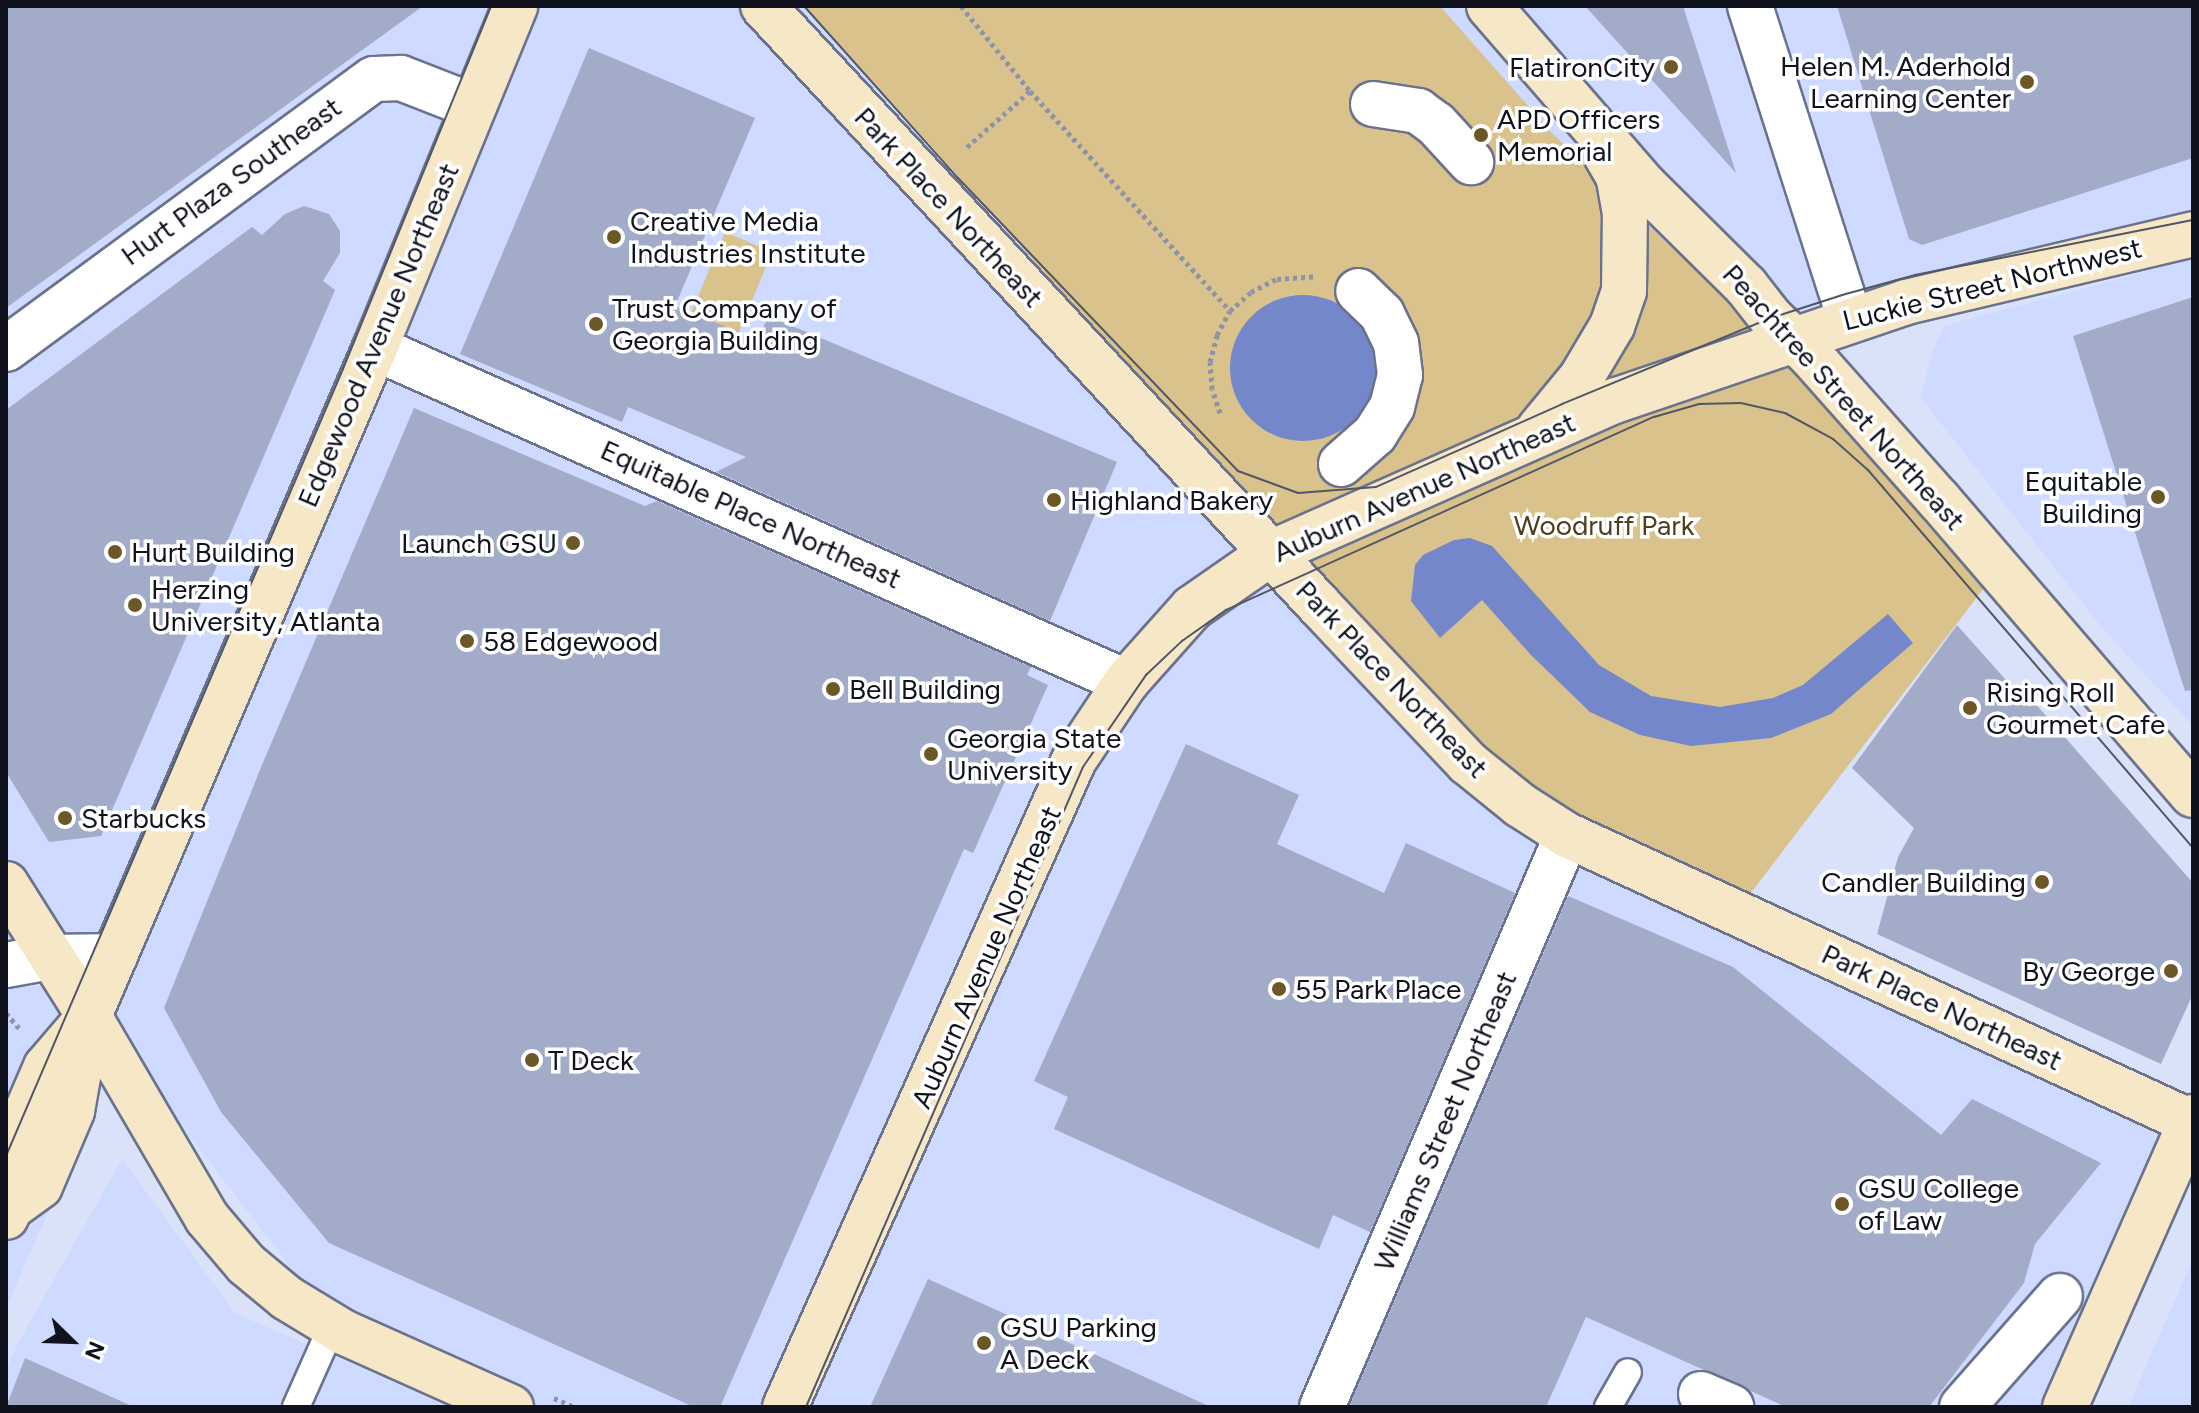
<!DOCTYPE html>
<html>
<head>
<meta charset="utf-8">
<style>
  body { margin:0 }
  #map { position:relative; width:2199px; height:1413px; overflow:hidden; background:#dae2fa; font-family:Figtree,sans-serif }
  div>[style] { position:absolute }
  .built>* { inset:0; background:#cedaff }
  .green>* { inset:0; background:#dac28c }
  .water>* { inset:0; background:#7487cb }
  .round { border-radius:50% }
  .building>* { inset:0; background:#a2abc8 }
  .path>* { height:5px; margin-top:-2.5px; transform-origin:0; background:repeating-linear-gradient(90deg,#8e94a7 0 4px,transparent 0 8px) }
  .roads { filter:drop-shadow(2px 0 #6a728d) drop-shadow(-2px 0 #6a728d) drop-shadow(0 2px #6a728d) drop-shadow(0 -2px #6a728d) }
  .lane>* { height:26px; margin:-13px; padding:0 13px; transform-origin:13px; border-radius:13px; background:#fff }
  .street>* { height:44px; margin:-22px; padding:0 22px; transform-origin:22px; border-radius:22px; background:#fff }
  .secondary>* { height:44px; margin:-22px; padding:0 22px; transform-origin:22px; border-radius:22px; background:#f6e8c7 }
  .tram>* { height:2px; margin:-1px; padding:0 1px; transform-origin:1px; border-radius:1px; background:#525665 }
  .dots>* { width:22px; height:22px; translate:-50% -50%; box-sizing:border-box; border:4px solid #fff; border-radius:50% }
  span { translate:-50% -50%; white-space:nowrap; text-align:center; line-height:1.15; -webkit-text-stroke:7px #fff; paint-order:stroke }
  .poi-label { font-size:28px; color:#10131d }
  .right { translate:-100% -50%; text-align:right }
  .left { translate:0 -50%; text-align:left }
  .street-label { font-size:28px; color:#10131d }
  .park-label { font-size:28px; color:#4d3e1c }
  .frame { position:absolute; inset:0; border:8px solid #10131d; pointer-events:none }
  .north { position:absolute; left:32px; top:1301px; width:80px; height:80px; -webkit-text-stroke:6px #fff; paint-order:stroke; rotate:113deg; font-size:22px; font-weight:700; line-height:32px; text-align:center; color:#10131d }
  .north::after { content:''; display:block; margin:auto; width:28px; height:36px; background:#10131d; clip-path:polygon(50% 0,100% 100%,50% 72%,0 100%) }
</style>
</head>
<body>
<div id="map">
  <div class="built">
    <div style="clip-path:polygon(6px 6px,2193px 6px,2193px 221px,1783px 353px,1987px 584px,1727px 924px,2184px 1125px,2063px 1407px,516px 1407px,333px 1323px,121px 1046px,6px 1308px)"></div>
    <div style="clip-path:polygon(2193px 259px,2193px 726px,2103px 629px,1920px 397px,1932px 354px,1944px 326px)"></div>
    <div style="clip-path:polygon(122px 1159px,235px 1313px,449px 1407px,6px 1407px,6px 1370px,17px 1345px)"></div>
    <div style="clip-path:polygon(2193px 1259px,2193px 1407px,2128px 1407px)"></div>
  </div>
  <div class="green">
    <div style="clip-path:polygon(805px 6px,1440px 6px,1552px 133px,1782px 353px,1987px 584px,1727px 924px,1504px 784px)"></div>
    <div style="clip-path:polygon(725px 232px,772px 252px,739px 332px,691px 313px)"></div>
  </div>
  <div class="water">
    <div class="round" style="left:1230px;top:295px;width:146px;height:146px"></div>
    <div style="clip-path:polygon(1470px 538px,1492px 546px,1599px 665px,1651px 696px,1720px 707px,1773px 698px,1803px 685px,1888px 614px,1913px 643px,1831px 714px,1771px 738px,1691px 746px,1640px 735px,1590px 712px,1531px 655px,1482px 600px,1440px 638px,1411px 601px,1415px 565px,1423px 555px,1454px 540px)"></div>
  </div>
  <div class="building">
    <div style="clip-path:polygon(6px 6px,423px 6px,6px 308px)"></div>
    <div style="clip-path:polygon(1585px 6px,1683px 6px,1736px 173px)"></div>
    <div style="clip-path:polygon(1837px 6px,2193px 6px,2193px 158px,1922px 245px,1909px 239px)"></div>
    <div style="clip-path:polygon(589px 48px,755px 118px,675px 306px,758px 340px,768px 316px,1117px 462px,1050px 621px,716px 472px,746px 457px,628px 407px,622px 422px,460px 354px)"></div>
    <div style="clip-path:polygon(304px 206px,329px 214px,340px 231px,340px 253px,323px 281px,335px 290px,101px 836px,49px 842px,6px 772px,6px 410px,252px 227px,262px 235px,285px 214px)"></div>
    <div style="clip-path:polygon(2193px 297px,2193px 690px,2185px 691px,2073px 336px)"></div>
    <div style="clip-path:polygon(414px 408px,645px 506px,657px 501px,1031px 667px,1027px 675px,1048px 685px,973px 853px,964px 849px,720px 1407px,694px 1407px,329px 1243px,221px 1112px,164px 1008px,262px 765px)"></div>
    <div style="clip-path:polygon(1957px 625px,2030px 707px,2033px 701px,2193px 883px,2193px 994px,2161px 1064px,1877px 934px,1898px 857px,1914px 828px,1852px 768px)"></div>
    <div style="clip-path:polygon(1186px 744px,1299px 795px,1277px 844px,1384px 893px,1406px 843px,1515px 893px,1370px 1232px,1333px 1215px,1319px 1249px,1054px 1129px,1068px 1097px,1034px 1081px)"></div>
    <div style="clip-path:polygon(1568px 896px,1733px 967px,1941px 1135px,1972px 1099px,2101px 1163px,2035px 1244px,2024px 1283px,1929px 1407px,1786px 1407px,1586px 1317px,1546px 1407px,1349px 1407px)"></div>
    <div style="clip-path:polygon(928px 1279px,1211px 1407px,870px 1407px)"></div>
    <div style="clip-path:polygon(25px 1358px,134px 1407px,6px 1407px)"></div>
  </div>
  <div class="path">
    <div style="left:961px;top:6px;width:109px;rotate:50.9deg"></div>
    <div style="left:1030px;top:91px;width:297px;rotate:47.7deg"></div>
    <div style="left:967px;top:147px;width:84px;rotate:-41.6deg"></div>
    <div style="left:1220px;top:413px;width:25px;rotate:-108deg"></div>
    <div style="left:1212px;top:389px;width:27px;rotate:-94deg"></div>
    <div style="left:1210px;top:362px;width:28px;rotate:-75deg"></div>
    <div style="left:1217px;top:335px;width:27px;rotate:-62deg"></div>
    <div style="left:1230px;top:311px;width:28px;rotate:-42deg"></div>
    <div style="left:1251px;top:292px;width:29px;rotate:-27deg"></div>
    <div style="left:1277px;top:279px;width:39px;rotate:-4deg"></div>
    <div style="left:6px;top:1013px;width:21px;rotate:49deg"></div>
    <div style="left:554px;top:1398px;width:22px;rotate:24deg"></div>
  </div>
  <div class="roads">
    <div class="lane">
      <div style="left:296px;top:1407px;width:89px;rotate:-66deg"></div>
      <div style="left:1608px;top:1407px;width:40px;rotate:-60.3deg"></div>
    </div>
    <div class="street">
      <div style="left:1750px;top:6px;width:329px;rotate:72.3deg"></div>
      <div style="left:1373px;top:104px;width:46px;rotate:8.8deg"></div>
      <div style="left:1418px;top:111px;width:22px;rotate:36deg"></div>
      <div style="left:1436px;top:124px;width:52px;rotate:47.4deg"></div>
      <div style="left:375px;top:348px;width:822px;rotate:23.98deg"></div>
      <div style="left:6px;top:349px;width:456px;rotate:-36.3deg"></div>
      <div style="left:374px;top:79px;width:27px;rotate:-2deg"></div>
      <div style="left:401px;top:78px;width:77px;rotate:21.3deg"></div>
      <div style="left:1341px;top:464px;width:45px;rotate:-41.4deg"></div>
      <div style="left:1375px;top:434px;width:32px;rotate:-58deg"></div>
      <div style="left:1392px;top:407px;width:33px;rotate:-76deg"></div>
      <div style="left:1400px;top:375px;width:32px;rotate:-97deg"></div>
      <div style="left:1396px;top:343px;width:32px;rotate:-116deg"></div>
      <div style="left:1382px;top:314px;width:33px;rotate:-136deg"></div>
      <div style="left:6px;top:965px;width:46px;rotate:-10.1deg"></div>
      <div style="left:51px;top:957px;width:64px;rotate:-0.9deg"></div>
      <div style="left:1701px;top:1394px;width:33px;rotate:23deg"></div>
      <div style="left:1322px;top:1407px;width:622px;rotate:-66.81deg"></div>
      <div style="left:1962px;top:1407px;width:148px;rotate:-48.6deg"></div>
    </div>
    <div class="secondary">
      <div style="left:763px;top:6px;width:817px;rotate:47.13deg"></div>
      <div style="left:1319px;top:605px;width:217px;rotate:46.7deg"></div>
      <div style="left:1468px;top:763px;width:67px;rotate:38.9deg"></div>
      <div style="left:1520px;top:805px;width:56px;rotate:32.6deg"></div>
      <div style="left:1567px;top:835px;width:687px;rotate:24.7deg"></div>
      <div style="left:1489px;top:6px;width:237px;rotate:49.1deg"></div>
      <div style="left:1644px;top:185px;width:144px;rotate:44.7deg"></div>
      <div style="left:1746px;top:286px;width:41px;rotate:52deg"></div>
      <div style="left:1771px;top:318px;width:55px;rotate:43.5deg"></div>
      <div style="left:1811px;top:356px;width:193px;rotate:48.4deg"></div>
      <div style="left:1939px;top:500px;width:389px;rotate:49.3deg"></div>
      <div style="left:1539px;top:429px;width:66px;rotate:-50.5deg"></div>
      <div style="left:1581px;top:378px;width:61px;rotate:-59.2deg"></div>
      <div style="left:1612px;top:326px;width:37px;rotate:-71deg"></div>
      <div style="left:1624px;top:291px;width:77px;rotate:-89.3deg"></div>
      <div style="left:1625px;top:214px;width:39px;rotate:-100deg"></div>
      <div style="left:1618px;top:176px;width:24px;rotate:-120deg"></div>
      <div style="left:6px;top:884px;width:156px;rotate:57.8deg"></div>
      <div style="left:89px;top:1016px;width:234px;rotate:59.7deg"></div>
      <div style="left:207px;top:1218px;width:60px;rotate:49.7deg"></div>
      <div style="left:246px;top:1264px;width:53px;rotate:39.7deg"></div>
      <div style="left:287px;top:1298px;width:66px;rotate:31.3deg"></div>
      <div style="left:343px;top:1332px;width:184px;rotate:24.1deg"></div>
      <div style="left:10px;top:1208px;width:37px;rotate:-36deg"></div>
      <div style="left:40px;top:1186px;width:82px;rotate:-66.9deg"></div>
      <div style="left:72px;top:1111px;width:97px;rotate:-79.9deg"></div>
      <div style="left:89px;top:1016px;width:727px;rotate:-66.82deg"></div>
      <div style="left:375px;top:348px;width:370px;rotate:-67.7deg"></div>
      <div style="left:6px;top:1217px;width:10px;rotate:-66deg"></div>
      <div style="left:10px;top:1208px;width:51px;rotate:-93.4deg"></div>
      <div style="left:7px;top:1157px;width:98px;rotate:-66.6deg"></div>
      <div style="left:46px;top:1067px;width:65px;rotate:-49.4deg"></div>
      <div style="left:785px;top:1407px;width:709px;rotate:-65.93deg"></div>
      <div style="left:1074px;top:760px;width:94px;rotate:-56.3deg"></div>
      <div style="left:1126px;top:682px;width:99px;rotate:-48.3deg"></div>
      <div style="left:1192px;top:608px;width:96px;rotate:-34.8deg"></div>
      <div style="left:1271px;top:553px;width:378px;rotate:-23.9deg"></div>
      <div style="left:1617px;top:400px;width:305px;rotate:-18.7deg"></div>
      <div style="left:1906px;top:302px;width:295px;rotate:-13.3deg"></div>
      <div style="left:2065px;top:1407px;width:317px;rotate:-66.2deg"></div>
    </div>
  </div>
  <div class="tram">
    <div style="left:804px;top:6px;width:231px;rotate:48.2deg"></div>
    <div style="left:958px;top:178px;width:405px;rotate:46.3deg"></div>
    <div style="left:1238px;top:471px;width:64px;rotate:20.1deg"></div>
    <div style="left:1298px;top:493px;width:78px;rotate:-4.4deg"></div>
    <div style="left:1376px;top:487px;width:204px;rotate:-24deg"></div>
    <div style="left:1562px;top:404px;width:226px;rotate:-22.4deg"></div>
    <div style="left:1771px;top:318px;width:75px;rotate:-17.9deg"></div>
    <div style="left:1842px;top:295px;width:76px;rotate:-15.3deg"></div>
    <div style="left:1915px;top:275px;width:283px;rotate:-11.2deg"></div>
    <div style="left:6px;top:1156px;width:856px;rotate:-66.82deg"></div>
    <div style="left:343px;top:369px;width:392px;rotate:-67.8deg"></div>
    <div style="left:806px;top:1407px;width:697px;rotate:-66.6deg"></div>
    <div style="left:1083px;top:767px;width:112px;rotate:-55.6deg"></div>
    <div style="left:1146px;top:675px;width:50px;rotate:-43.4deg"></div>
    <div style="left:1182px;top:641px;width:54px;rotate:-35.2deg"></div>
    <div style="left:1226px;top:610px;width:470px;rotate:-24.3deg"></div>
    <div style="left:1654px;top:417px;width:47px;rotate:-16.1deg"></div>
    <div style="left:1699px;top:404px;width:42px;rotate:-1.4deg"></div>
    <div style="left:1741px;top:403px;width:45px;rotate:12.8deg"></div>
    <div style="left:1785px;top:413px;width:55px;rotate:28.4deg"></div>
    <div style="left:1833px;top:439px;width:47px;rotate:41.5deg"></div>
    <div style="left:1868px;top:470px;width:499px;rotate:49.3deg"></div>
  </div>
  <div class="dots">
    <div style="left:1671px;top:67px;background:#6c5727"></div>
    <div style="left:2027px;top:82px;background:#6c5727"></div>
    <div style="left:1481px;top:135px;background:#6c5727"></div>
    <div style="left:614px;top:237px;background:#6c5727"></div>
    <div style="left:596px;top:324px;background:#6c5727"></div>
    <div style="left:2158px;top:497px;background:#6c5727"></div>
    <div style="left:1054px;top:500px;background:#6c5727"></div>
    <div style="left:573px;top:543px;background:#6c5727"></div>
    <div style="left:115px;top:552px;background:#6c5727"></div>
    <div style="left:135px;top:605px;background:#6c5727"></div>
    <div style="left:467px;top:641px;background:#6c5727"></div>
    <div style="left:833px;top:689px;background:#6c5727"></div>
    <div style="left:1970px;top:708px;background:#6c5727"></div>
    <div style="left:931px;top:754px;background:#6c5727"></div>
    <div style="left:65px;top:818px;background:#6c5727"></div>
    <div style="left:2042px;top:882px;background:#6c5727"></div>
    <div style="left:2171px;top:971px;background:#6c5727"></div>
    <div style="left:1279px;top:989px;background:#6c5727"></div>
    <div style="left:532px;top:1060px;background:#6c5727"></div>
    <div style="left:1842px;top:1204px;background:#6c5727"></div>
    <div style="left:984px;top:1343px;background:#6c5727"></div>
  </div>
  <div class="poi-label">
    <span class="right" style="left:2011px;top:82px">Helen M. Aderhold<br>Learning Center</span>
    <span class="right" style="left:1655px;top:67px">FlatironCity</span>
    <span class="left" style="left:1497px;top:135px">APD Officers<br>Memorial</span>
    <span class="left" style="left:630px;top:237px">Creative Media<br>Industries Institute</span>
    <span class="left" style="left:612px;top:324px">Trust Company of<br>Georgia Building</span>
    <span class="right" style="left:2142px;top:497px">Equitable<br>Building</span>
    <span class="left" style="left:1070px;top:500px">Highland Bakery</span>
    <span class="right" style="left:557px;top:543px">Launch GSU</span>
    <span class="left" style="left:131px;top:552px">Hurt Building</span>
    <span class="left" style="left:151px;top:605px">Herzing<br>University, Atlanta</span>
    <span class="left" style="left:483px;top:641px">58 Edgewood</span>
    <span class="left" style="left:849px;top:689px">Bell Building</span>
    <span class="left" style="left:1986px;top:708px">Rising Roll<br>Gourmet Cafe</span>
    <span class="left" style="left:947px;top:754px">Georgia State<br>University</span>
    <span class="left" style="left:81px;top:818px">Starbucks</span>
    <span class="right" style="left:2026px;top:882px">Candler Building</span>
    <span class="right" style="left:2155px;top:971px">By George</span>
    <span class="left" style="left:1295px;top:989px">55 Park Place</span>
    <span class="left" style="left:548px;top:1060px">T Deck</span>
    <span class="left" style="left:1858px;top:1204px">GSU College<br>of Law</span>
    <span class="left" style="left:1000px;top:1343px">GSU Parking<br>A Deck</span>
  </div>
  <div class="street-label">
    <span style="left:231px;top:181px;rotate:-36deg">Hurt Plaza Southeast</span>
    <span style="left:949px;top:207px;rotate:47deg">Park Place Northeast</span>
    <span style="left:1992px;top:284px;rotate:-14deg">Luckie Street Northwest</span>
    <span style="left:378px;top:335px;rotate:-67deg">Edgewood Avenue Northeast</span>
    <span style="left:1844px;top:397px;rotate:48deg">Peachtree Street Northeast</span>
    <span style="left:1424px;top:487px;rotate:-24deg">Auburn Avenue Northeast</span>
    <span style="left:751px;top:514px;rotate:24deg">Equitable Place Northeast</span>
    <span style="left:1392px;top:679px;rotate:46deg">Park Place Northeast</span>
    <span style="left:986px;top:957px;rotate:-66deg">Auburn Avenue Northeast</span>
    <span style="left:1942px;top:1007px;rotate:25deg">Park Place Northeast</span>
    <span style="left:1445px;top:1121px;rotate:-67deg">Williams Street Northeast</span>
  </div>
  <div class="park-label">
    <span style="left:1604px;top:525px">Woodruff Park</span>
  </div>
  <div class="frame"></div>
  <div class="north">N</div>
</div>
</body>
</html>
